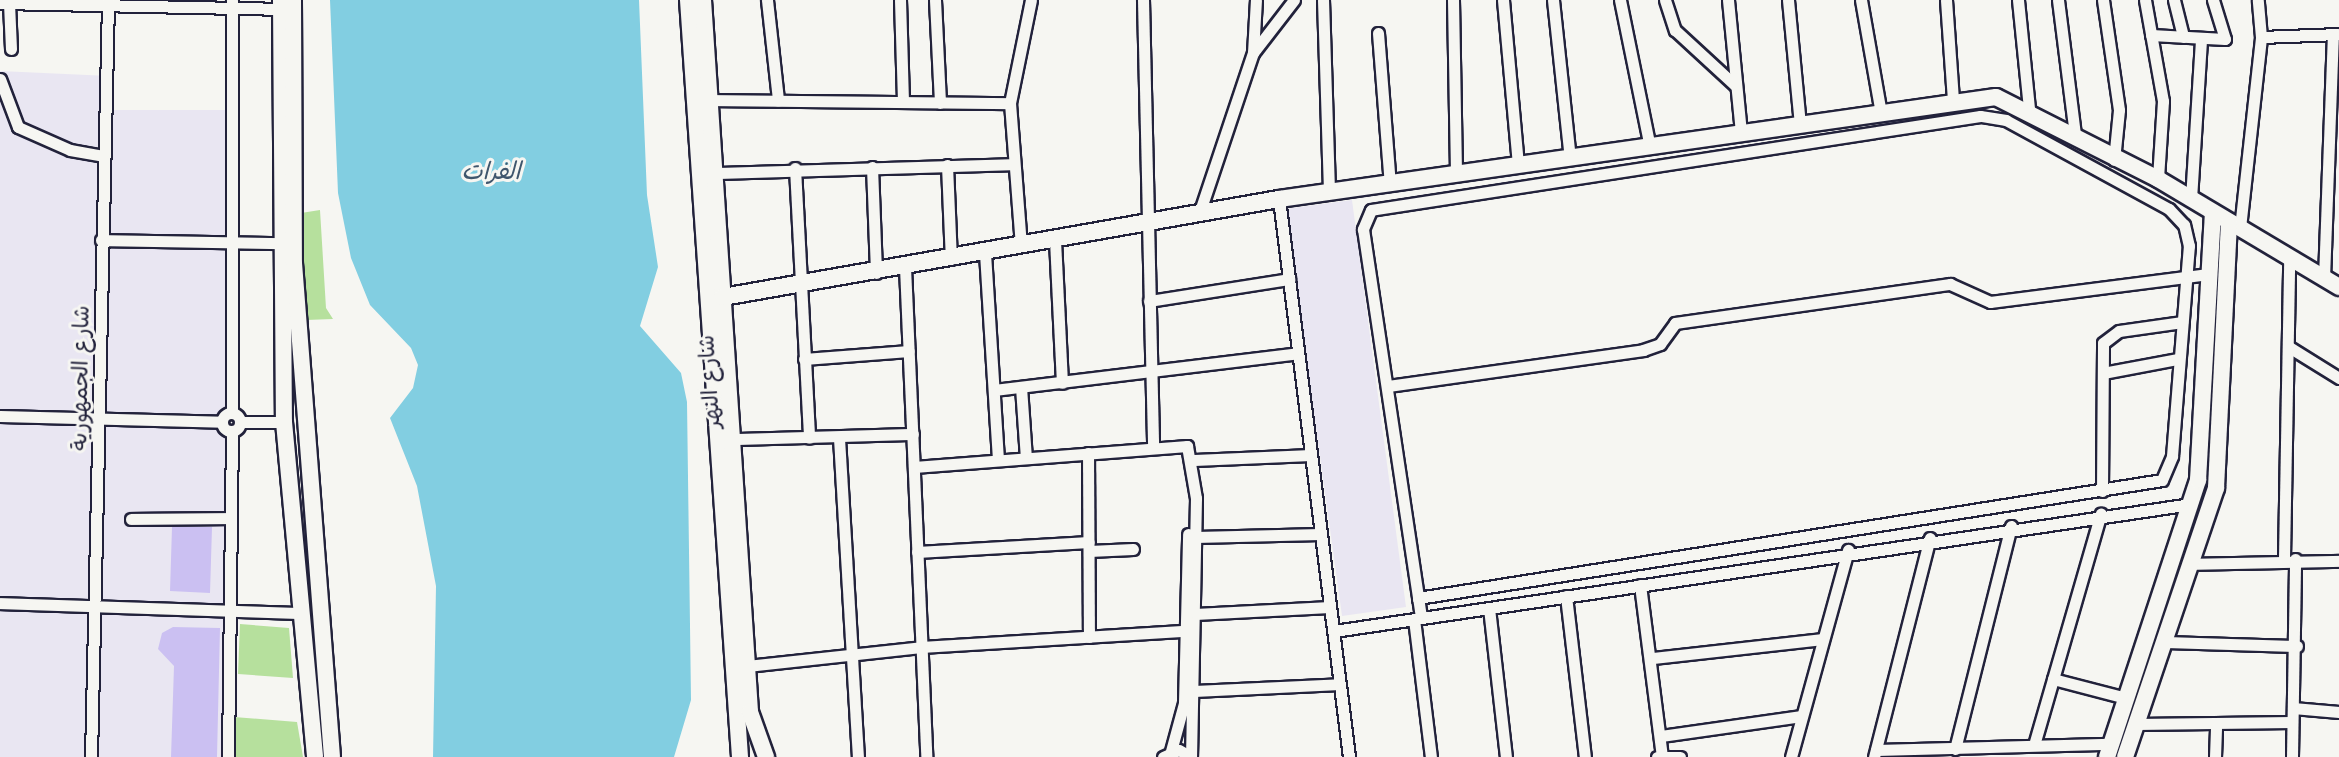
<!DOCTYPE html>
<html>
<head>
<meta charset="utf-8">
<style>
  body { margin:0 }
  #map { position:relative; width:2339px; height:757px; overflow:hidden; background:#f6f6f2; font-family:"Playpen Sans","Playpen Sans Arabic",sans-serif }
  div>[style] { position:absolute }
  .built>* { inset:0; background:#e9e6f2 }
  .green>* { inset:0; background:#b6e09d }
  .water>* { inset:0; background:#82cee1 }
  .building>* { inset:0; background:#cbc0f2 }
  .roads { filter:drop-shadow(2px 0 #22223b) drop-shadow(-2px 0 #22223b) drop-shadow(0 2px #22223b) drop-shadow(0 -2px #22223b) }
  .street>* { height:11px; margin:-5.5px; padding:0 5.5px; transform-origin:5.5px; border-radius:5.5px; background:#f6f6f2 }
  .street>.ring { margin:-5.5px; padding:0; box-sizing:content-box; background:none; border:11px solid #f6f6f2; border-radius:50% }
  .secondary>* { height:16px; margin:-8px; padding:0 8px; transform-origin:8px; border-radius:8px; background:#f6f6f2 }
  span { translate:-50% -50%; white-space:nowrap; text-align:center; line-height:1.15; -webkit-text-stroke:6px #f6f6f2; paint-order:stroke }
  .street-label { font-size:22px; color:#22223b }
  .water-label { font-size:24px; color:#3f566d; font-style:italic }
</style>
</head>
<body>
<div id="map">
  <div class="built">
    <div style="clip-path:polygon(0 71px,109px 76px,108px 110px,236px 110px,222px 757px,0 757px)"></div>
    <div style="clip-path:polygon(1352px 200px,1406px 607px,1342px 616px,1286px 209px)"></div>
  </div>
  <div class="green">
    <div style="clip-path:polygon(320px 210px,326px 308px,333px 319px,306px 320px,301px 213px)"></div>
    <div style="clip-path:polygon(240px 624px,289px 628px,293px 678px,238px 674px)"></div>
    <div style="clip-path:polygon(234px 717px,297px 722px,303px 757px,234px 757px)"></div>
  </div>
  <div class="water">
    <div style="clip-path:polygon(330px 0,639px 0,647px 195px,658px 267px,640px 326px,681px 373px,687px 402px,691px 700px,674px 757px,433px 757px,436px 586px,417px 486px,390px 418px,413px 388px,418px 365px,411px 348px,370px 305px,351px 258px,338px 193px)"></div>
  </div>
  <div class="building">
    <div style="clip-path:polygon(172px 527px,212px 527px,210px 593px,170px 591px)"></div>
    <div style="clip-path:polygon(173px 627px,220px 628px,217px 757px,171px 757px,174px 666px,158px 649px,162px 633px)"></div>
  </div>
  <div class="roads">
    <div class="street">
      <div style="left:232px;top:0;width:413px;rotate:90deg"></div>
      <div style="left:767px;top:0;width:101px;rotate:83.7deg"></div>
      <div style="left:900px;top:0;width:102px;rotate:88.3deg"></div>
      <div style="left:935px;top:0;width:103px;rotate:87.2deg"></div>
      <div style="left:1143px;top:0;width:448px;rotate:88.7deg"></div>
      <div style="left:1323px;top:0;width:193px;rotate:88.2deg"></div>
      <div style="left:1453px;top:0;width:174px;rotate:89deg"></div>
      <div style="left:1503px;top:0;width:166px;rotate:84.8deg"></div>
      <div style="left:1553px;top:0;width:159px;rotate:83.9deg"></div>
      <div style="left:1620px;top:0;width:150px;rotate:78.5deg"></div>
      <div style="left:1665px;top:0;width:32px;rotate:72deg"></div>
      <div style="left:1675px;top:30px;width:83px;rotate:42.6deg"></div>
      <div style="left:1728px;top:0;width:134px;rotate:84.4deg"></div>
      <div style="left:1788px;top:0;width:125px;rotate:84.5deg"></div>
      <div style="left:1861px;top:0;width:115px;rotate:80deg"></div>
      <div style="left:1946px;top:0;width:101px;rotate:86deg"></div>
      <div style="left:2018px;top:0;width:110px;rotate:84.2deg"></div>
      <div style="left:2058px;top:0;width:136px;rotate:82.8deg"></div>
      <div style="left:2103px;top:0;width:111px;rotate:81.7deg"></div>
      <div style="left:2119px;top:110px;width:50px;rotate:95.7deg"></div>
      <div style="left:2145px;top:0;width:103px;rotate:79.9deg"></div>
      <div style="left:2163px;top:101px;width:78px;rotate:93.7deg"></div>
      <div style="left:2174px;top:0;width:38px;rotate:76deg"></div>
      <div style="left:0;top:3px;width:281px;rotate:1.2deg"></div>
      <div style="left:9px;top:3px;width:46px;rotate:87.5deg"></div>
      <div style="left:1378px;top:33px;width:151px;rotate:85.5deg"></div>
      <div style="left:2151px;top:35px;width:74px;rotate:3.1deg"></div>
      <div style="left:2225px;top:39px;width:41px;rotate:-107.1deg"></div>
      <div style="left:2261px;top:37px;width:77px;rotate:-2.2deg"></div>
      <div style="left:1253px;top:53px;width:67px;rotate:-52.3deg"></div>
      <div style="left:0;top:79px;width:51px;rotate:69.4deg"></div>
      <div style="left:18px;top:127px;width:57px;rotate:23.9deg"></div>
      <div style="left:70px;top:150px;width:35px;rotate:10deg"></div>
      <div style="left:710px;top:100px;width:300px;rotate:0.6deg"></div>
      <div style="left:947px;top:165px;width:94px;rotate:87.6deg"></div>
      <div style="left:872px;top:167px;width:106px;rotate:87.8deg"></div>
      <div style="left:795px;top:168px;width:270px;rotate:87deg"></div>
      <div style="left:715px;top:173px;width:298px;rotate:-1.7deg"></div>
      <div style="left:1279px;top:199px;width:562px;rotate:82.85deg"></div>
      <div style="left:2191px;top:199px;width:161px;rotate:-86.4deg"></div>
      <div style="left:1199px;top:214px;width:170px;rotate:-71.5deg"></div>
      <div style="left:1253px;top:53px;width:53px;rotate:-86.8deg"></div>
      <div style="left:2240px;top:228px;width:192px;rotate:-83.7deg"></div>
      <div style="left:2261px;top:37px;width:37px;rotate:-95deg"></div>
      <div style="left:101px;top:240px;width:178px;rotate:1deg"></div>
      <div style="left:1055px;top:240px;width:143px;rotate:87.2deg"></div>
      <div style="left:1021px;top:246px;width:143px;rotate:-94.4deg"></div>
      <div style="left:1010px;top:103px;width:105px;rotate:-78.5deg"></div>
      <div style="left:985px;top:253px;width:207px;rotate:86.4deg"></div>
      <div style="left:905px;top:267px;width:490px;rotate:87.5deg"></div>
      <div style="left:2324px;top:278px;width:244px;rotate:-87.9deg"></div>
      <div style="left:1149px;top:301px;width:142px;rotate:-8.9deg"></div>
      <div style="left:2289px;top:347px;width:59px;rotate:31.8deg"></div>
      <div style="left:804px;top:359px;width:105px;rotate:-4.4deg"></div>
      <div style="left:2103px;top:373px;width:75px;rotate:-10.7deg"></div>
      <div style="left:1388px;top:386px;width:258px;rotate:-8deg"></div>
      <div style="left:1643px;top:350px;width:18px;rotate:-19deg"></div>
      <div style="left:1660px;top:344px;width:26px;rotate:-54deg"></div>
      <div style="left:1675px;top:323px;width:278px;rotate:-8.1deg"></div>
      <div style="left:1950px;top:284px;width:44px;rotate:24.2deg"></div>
      <div style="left:1990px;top:302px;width:222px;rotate:-7.3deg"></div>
      <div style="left:1021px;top:387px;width:71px;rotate:86deg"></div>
      <div style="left:994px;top:390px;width:306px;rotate:-6.9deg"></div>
      <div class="ring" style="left:222px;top:413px;width:7px;height:7px"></div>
      <div style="left:0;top:416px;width:222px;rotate:1.5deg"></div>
      <div style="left:240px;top:422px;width:44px"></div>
      <div style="left:839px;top:438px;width:320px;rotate:86.6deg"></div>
      <div style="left:734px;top:439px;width:179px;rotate:-1.6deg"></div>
      <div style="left:1088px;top:453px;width:184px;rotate:89.7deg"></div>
      <div style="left:1194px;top:460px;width:117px;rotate:-2.4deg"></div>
      <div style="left:914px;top:467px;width:274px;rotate:-4.4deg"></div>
      <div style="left:1187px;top:446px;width:53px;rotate:80.2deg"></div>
      <div style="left:1196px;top:498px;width:259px;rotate:91.1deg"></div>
      <div style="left:2102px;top:491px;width:148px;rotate:-89.6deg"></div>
      <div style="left:2103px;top:343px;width:20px;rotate:-37deg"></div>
      <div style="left:2119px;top:331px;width:64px;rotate:-8.1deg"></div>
      <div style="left:131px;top:519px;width:100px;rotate:-0.6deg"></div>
      <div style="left:1195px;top:537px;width:126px;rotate:-1.4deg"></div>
      <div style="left:1089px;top:551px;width:44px;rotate:-2.6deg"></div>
      <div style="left:917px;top:552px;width:172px;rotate:-3.3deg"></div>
      <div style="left:2284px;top:558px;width:301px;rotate:-89deg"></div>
      <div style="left:2190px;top:564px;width:149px;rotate:-1.2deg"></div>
      <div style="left:1640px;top:585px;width:173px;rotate:82.7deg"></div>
      <div style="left:1566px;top:596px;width:162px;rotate:83.3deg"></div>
      <div style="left:1418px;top:598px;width:753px;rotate:-9.01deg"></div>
      <div style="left:2162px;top:480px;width:26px;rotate:-67deg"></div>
      <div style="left:2172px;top:456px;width:211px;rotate:-85.4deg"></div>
      <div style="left:2189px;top:246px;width:22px;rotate:-103deg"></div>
      <div style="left:2184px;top:225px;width:22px;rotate:-133deg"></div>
      <div style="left:2169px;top:209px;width:186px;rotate:-151.4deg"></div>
      <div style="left:2006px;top:120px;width:26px;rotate:-171deg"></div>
      <div style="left:1980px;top:116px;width:616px;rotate:171.23deg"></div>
      <div style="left:1371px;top:210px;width:21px;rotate:113deg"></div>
      <div style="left:1363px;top:229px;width:393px;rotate:81.5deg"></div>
      <div style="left:0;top:603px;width:300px;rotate:1.9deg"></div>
      <div style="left:1489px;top:608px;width:150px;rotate:83.5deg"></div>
      <div style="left:1195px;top:614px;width:135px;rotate:-3deg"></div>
      <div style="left:1414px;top:619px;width:139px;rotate:83deg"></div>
      <div style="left:1334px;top:631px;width:866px;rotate:-8.43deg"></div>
      <div style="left:2163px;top:642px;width:134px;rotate:1.7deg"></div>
      <div style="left:1653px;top:658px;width:171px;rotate:-6.4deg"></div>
      <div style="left:747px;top:666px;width:175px;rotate:-6.2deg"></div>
      <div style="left:921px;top:647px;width:265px;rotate:-3.5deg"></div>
      <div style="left:2053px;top:679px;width:75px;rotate:14.6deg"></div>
      <div style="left:1194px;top:691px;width:146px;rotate:-2.7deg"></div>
      <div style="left:2293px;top:708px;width:46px;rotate:5deg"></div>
      <div style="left:2136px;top:724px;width:156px;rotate:-0.7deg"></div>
      <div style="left:1661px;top:736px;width:142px;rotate:-8.1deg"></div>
      <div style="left:2034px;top:745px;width:241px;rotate:-73.9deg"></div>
      <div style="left:1955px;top:749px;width:230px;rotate:-75.9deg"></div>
      <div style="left:1876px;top:750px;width:235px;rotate:-1.5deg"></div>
      <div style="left:1171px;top:751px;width:50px;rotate:-74.8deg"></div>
      <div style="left:1184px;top:703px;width:169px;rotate:-88.6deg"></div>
      <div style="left:91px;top:757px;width:757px;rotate:-88.71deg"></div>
      <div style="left:228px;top:757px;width:326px;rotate:-89.3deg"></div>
      <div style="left:1163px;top:757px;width:17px;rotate:-24deg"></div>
      <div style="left:1179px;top:750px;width:14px;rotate:30deg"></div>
      <div style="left:1657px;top:757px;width:23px"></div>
      <div style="left:1791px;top:757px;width:215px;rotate:-74.6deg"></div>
      <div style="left:1874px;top:757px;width:226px;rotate:-75.7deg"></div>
      <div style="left:2215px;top:757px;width:32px;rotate:-88deg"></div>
      <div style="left:2292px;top:757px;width:198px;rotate:-89.1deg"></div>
    </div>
    <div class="secondary">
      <div style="left:281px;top:0;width:422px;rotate:89.6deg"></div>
      <div style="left:284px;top:422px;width:336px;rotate:84.7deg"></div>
      <div style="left:293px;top:0;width:263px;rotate:89.8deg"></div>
      <div style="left:294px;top:263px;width:495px;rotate:85.6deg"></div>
      <div style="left:688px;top:0;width:759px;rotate:86.07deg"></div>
      <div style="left:703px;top:0;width:714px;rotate:86.22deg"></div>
      <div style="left:750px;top:712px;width:48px;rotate:70.4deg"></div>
      <div style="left:723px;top:297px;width:565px;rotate:-10deg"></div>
      <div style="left:1279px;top:199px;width:724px;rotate:-8.1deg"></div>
      <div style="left:1996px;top:97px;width:182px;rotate:26.8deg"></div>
      <div style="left:2158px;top:179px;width:211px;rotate:30.8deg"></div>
      <div style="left:2107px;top:757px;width:292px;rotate:-71.8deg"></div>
      <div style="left:2198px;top:480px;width:267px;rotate:-86.8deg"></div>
      <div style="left:2125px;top:757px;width:284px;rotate:-71.3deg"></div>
      <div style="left:2216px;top:488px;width:266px;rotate:-87.2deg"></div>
    </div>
  </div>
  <div class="street-label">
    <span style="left:78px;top:378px;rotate:-89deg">شارع الجمهورية</span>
    <span style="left:707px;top:382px;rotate:-94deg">شارع النهر</span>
  </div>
  <div class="water-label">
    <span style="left:491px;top:170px">الفرات</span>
  </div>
</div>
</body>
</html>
